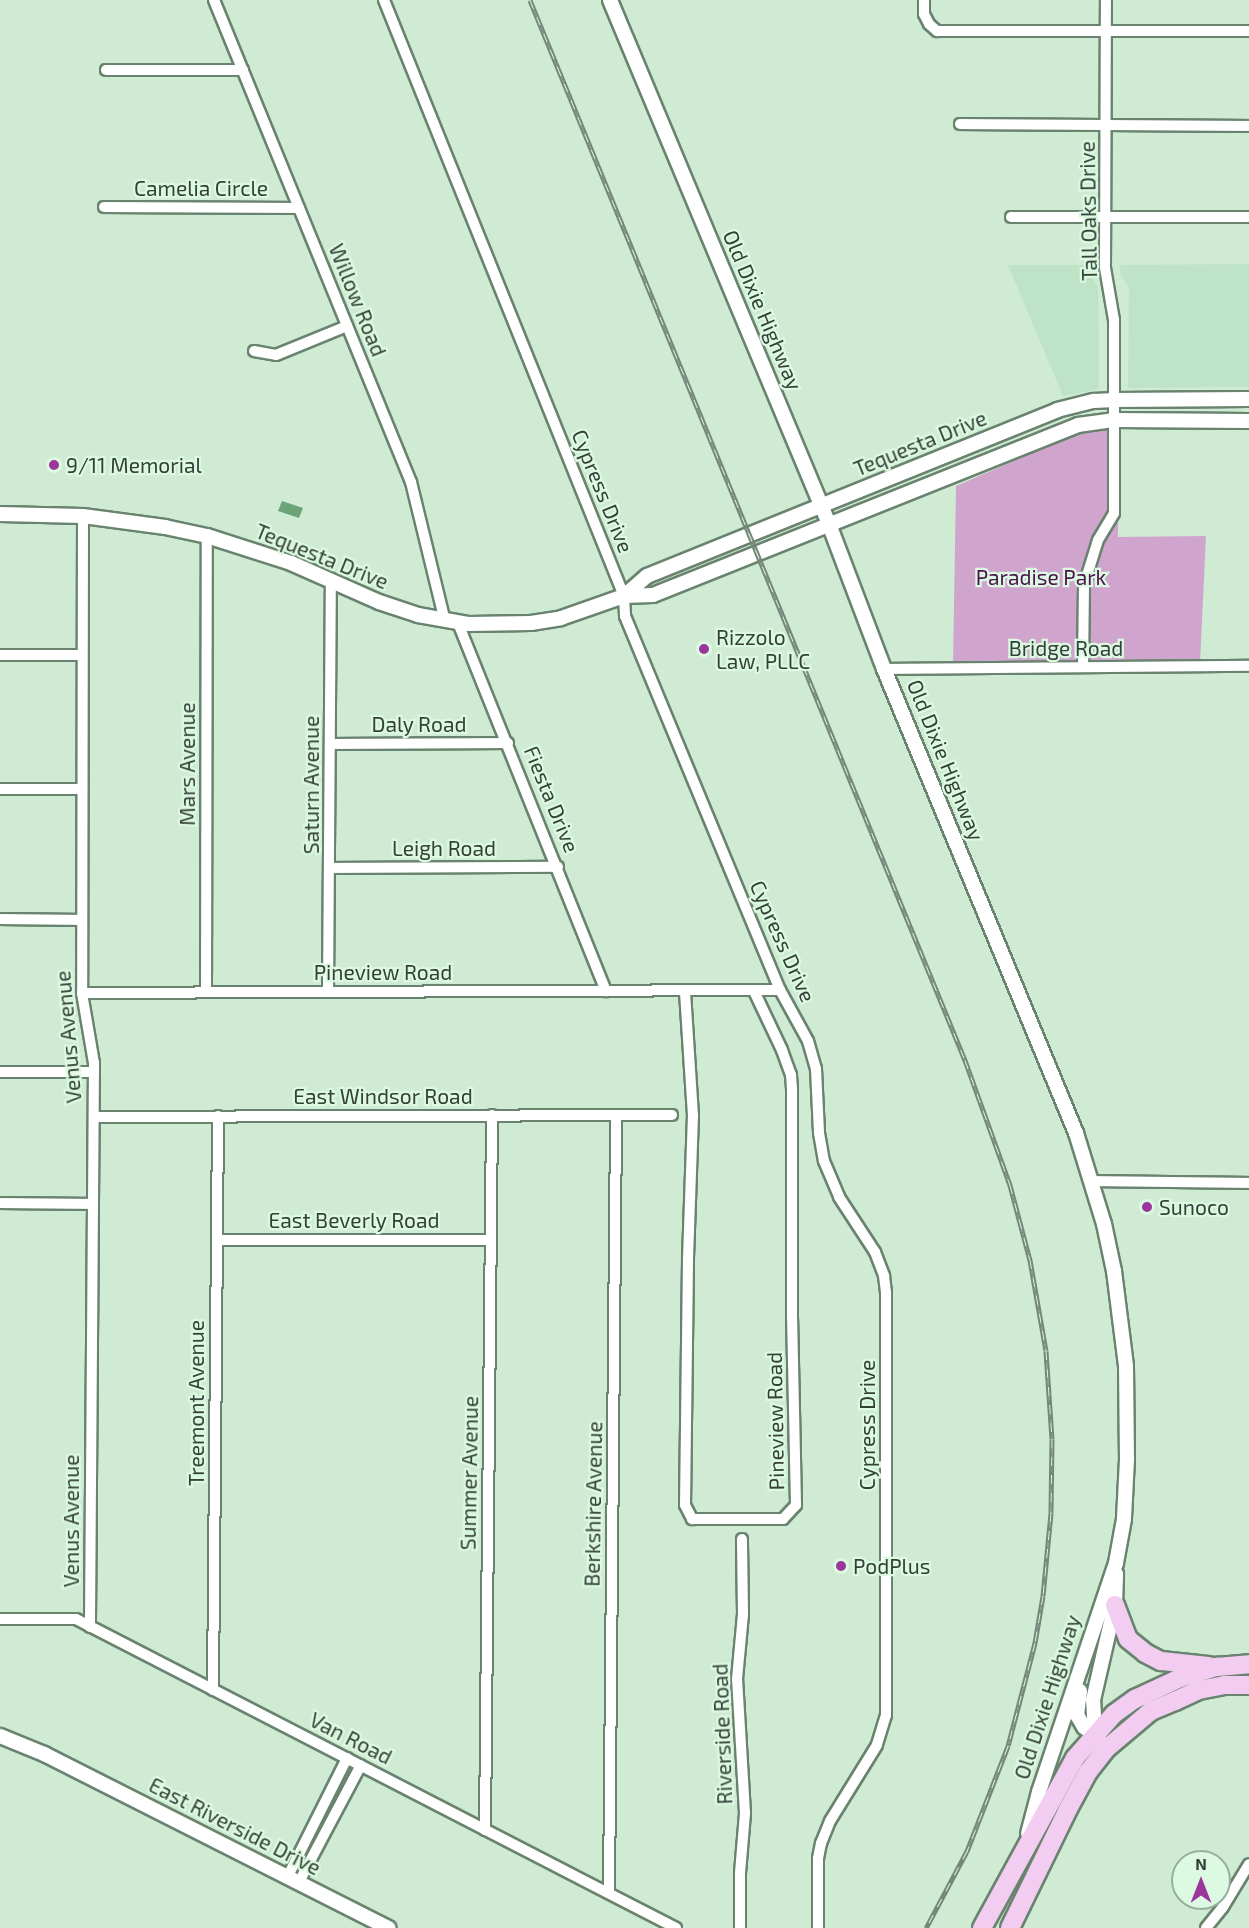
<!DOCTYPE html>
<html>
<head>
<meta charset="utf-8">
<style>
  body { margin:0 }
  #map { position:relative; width:1249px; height:1928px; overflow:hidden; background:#cfebd4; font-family:"Exo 2",sans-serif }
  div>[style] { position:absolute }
  .built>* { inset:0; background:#bfe3c7 }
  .green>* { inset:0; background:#cfa5ce }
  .water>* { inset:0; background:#6ca47a }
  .roads { filter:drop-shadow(2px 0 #69836e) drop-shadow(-2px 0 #69836e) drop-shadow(0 2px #69836e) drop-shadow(0 -2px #69836e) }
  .minor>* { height:10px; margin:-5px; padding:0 5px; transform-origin:5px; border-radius:5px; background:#fff }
  .tertiary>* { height:14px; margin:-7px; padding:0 7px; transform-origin:7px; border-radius:7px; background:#fff }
  .primary>* { height:18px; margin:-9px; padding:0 9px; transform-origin:9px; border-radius:9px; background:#f2cdf1 }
  .rail>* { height:5px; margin-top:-2.5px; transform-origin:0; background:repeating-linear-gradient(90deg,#dcf9e2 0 9px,#748778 0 18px); box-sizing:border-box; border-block:2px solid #748778 }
  .dots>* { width:16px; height:16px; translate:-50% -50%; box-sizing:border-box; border:3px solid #dcf9e2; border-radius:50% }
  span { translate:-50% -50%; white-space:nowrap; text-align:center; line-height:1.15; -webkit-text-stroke:4.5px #dcf9e2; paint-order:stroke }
  .street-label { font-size:21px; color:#344037 }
  .poi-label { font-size:21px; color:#344037 }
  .left { translate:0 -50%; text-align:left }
  .park-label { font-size:21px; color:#4c124d }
  .north { position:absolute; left:1171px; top:1850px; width:60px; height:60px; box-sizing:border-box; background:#dcf9e2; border:2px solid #99af9e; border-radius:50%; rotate:0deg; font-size:16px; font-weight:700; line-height:24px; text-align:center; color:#344037 }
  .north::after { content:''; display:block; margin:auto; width:21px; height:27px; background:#9b379c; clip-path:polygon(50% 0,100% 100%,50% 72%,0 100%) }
</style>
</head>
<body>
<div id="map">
  <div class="built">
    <div style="clip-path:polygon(1249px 264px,1249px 387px,1128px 388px,1129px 287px,1121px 276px,1120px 265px)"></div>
    <div style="clip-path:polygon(1008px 265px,1090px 265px,1091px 275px,1098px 287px,1099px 389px,1063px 396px)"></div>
  </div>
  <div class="green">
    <div style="clip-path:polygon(1119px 428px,1118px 537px,1206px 536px,1200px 663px,953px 665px,956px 486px,1076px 434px)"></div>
  </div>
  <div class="water">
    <div style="clip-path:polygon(282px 501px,303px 508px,299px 518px,278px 511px)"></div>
  </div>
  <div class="roads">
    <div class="minor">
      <div style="left:214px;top:0;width:521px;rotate:67.77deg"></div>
      <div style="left:411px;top:482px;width:143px;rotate:76.3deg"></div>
      <div style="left:384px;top:0;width:643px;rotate:68.07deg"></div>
      <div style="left:624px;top:596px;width:20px;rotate:87deg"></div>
      <div style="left:625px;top:616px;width:405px;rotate:67.5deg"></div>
      <div style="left:780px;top:990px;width:58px;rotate:61.2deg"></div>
      <div style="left:808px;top:1041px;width:29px;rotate:74deg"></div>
      <div style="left:816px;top:1069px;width:64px;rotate:87.3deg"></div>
      <div style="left:819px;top:1133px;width:28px;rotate:80deg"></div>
      <div style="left:824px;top:1161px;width:39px;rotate:67deg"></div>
      <div style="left:839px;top:1197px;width:66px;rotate:56.8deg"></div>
      <div style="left:875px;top:1252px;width:26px;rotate:69deg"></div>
      <div style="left:884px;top:1276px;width:17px;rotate:83deg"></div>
      <div style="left:886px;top:1293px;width:422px;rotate:90deg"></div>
      <div style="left:886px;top:1715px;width:31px;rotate:107deg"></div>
      <div style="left:877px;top:1745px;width:89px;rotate:121.7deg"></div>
      <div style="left:830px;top:1821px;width:24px;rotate:112deg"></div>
      <div style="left:821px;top:1843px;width:15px;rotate:101deg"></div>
      <div style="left:818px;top:1858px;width:70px;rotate:90deg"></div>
      <div style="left:924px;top:0;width:14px;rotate:90deg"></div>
      <div style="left:924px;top:14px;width:11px;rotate:63deg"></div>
      <div style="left:929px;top:24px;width:11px;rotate:41deg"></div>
      <div style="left:937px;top:31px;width:312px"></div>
      <div style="left:106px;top:70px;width:137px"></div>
      <div style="left:960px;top:124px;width:289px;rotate:0.4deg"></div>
      <div style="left:104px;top:207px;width:195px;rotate:0.3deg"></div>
      <div style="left:1011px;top:217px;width:238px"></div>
      <div style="left:254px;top:351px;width:22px;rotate:10deg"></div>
      <div style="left:276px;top:355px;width:77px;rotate:-22.2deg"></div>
      <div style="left:83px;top:516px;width:477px;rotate:90.1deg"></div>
      <div style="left:82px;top:993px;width:71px;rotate:80.3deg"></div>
      <div style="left:94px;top:1063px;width:564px;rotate:90.41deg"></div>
      <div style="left:458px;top:623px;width:397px;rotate:68.1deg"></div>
      <div style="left:0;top:655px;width:82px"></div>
      <div style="left:1083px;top:667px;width:82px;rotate:-89.3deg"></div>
      <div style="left:1084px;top:585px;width:47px;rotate:-72.7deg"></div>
      <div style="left:1098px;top:540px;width:31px;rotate:-59deg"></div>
      <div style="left:1114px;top:513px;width:193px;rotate:-90deg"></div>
      <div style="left:1114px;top:320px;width:53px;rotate:-99.8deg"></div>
      <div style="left:1105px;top:268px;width:268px;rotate:-89.8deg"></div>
      <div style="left:884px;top:669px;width:365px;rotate:-0.5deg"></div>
      <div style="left:330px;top:744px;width:178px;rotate:-0.3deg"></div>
      <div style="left:0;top:789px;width:82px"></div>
      <div style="left:330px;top:868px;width:228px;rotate:-0.3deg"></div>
      <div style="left:0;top:919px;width:82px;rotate:0.7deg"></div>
      <div style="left:206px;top:992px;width:456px;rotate:-89.9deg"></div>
      <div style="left:328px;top:992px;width:413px;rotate:-89.6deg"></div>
      <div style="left:685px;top:992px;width:123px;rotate:86.3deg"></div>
      <div style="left:693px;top:1115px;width:146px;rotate:92deg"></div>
      <div style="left:688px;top:1261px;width:244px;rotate:90.7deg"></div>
      <div style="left:685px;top:1505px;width:16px;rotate:63deg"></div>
      <div style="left:692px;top:1519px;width:91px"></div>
      <div style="left:783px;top:1519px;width:19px;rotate:-47deg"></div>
      <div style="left:796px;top:1505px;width:186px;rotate:-91.2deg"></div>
      <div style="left:792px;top:1319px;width:230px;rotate:-90deg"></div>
      <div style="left:792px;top:1089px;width:14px;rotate:-94deg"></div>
      <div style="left:791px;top:1075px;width:27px;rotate:-110deg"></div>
      <div style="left:782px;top:1050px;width:65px;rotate:-115.4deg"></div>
      <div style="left:82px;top:993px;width:698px;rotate:-0.25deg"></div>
      <div style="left:0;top:1072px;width:94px"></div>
      <div style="left:94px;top:1117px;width:578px;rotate:-0.2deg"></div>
      <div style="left:1092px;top:1181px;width:157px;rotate:0.7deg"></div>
      <div style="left:0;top:1203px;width:93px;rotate:0.6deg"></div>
      <div style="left:217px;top:1240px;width:274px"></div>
      <div style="left:0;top:1619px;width:76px"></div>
      <div style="left:76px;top:1619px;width:675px;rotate:27.25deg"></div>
      <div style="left:213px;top:1690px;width:574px;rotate:-89.5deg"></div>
      <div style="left:485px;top:1830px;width:715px;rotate:-89.44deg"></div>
      <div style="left:288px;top:1876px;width:132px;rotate:-63.4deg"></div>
      <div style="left:299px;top:1882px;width:132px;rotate:-62.1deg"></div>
      <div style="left:609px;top:1893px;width:778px;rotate:-89.48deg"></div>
      <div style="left:740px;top:1928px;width:55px;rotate:-90deg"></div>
      <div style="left:740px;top:1873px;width:60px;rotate:-85.2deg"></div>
      <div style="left:745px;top:1813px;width:134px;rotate:-93.4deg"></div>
      <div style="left:737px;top:1679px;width:65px;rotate:-84.7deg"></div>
      <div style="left:743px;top:1614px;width:75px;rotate:-90.8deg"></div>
      <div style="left:1206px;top:1928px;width:27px;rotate:-51deg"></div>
      <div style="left:1223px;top:1907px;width:50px;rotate:-58.8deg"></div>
    </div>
    <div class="tertiary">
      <div style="left:610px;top:0;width:568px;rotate:67.32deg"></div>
      <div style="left:829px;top:524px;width:155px;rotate:69.2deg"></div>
      <div style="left:884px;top:669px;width:502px;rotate:67.52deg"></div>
      <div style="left:1076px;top:1133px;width:95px;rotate:72.9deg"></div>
      <div style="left:1104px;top:1224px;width:48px;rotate:78deg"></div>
      <div style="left:1114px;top:1271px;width:96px;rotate:82.8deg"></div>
      <div style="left:1126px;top:1366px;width:93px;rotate:89.4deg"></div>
      <div style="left:1127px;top:1459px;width:60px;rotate:92.9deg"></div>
      <div style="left:1124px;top:1519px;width:45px;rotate:100.3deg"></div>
      <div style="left:1116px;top:1563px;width:242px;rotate:108.6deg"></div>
      <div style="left:1039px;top:1792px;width:43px;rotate:104.7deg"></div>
      <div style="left:0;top:514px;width:83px;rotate:1.4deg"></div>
      <div style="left:83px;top:516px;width:83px;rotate:7.6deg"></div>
      <div style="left:165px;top:527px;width:43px;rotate:12.1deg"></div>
      <div style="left:207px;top:536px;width:88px;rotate:17.8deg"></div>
      <div style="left:291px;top:563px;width:96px;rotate:23.9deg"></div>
      <div style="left:379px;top:602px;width:41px;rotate:18.4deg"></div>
      <div style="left:418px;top:615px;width:52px;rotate:10deg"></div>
      <div style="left:469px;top:624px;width:62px;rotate:-0.9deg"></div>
      <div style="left:531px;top:623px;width:30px;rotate:-9deg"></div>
      <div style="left:561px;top:618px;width:67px;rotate:-19.2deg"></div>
      <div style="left:624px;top:596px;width:30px;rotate:-41deg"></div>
      <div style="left:647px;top:576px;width:442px;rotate:-22deg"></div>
      <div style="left:1057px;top:410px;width:38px;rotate:-14deg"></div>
      <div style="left:1094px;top:401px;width:21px;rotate:-3deg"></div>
      <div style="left:1115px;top:400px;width:134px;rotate:-0.4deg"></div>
      <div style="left:624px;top:596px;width:29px;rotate:-2deg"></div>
      <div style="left:653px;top:595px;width:458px;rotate:-21.8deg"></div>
      <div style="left:1078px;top:425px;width:37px;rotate:-8deg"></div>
      <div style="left:1115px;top:420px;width:134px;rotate:0.4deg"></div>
      <div style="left:1080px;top:1691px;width:24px;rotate:97deg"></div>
      <div style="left:1077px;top:1715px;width:14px;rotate:60deg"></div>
      <div style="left:1084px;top:1727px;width:14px;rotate:36deg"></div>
      <div style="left:0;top:1736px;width:48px;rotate:22.2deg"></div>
      <div style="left:44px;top:1754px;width:386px;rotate:26.8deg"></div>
      <div style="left:1099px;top:1740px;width:6px;rotate:-129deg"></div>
      <div style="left:1095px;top:1735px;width:35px;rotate:-93deg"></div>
      <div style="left:1093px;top:1700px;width:98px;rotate:-77deg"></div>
      <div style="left:1115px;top:1605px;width:31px;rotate:-88deg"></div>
    </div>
    <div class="primary">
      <div style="left:1115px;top:1605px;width:36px;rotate:69deg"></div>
      <div style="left:1128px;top:1639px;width:22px;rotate:39deg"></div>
      <div style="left:1145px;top:1653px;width:18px;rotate:27deg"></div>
      <div style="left:1161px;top:1661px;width:48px;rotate:5.9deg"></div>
      <div style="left:982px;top:1928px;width:194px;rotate:-61.3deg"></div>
      <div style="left:1075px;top:1758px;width:59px;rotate:-48.4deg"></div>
      <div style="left:1114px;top:1714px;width:26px;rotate:-36deg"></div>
      <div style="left:1135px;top:1699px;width:50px;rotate:-25deg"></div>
      <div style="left:1180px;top:1678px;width:39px;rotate:-17deg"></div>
      <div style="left:1217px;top:1667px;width:32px;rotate:-5deg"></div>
      <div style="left:1010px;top:1928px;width:132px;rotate:-64deg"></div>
      <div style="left:1068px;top:1809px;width:42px;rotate:-61.6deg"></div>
      <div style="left:1088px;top:1772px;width:29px;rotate:-52deg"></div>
      <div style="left:1106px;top:1749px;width:59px;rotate:-40.2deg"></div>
      <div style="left:1151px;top:1711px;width:26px;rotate:-23deg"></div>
      <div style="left:1175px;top:1701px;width:26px;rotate:-25deg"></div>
      <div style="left:1199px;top:1690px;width:25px;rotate:-11deg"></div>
      <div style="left:1224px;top:1685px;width:25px"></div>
    </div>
  </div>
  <div class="rail">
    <div style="left:530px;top:0;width:1146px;rotate:67.69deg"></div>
    <div style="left:965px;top:1060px;width:133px;rotate:70.2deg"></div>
    <div style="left:1010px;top:1185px;width:78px;rotate:75.1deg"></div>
    <div style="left:1030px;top:1260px;width:92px;rotate:80deg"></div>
    <div style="left:1046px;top:1351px;width:88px;rotate:86.1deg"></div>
    <div style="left:1052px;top:1439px;width:74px;rotate:90.8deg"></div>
    <div style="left:1051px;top:1513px;width:83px;rotate:95.5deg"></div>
    <div style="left:1043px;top:1596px;width:48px;rotate:99.7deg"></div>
    <div style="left:1035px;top:1643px;width:106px;rotate:104.7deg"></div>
    <div style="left:1008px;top:1746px;width:113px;rotate:111.3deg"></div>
    <div style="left:967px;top:1851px;width:87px;rotate:118deg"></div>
  </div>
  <div class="dots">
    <div style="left:54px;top:465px;background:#9b379c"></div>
    <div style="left:704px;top:649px;background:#9b379c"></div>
    <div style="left:1147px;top:1207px;background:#9b379c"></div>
    <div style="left:841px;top:1566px;background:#9b379c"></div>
  </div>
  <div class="street-label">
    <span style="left:201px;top:188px">Camelia Circle</span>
    <span style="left:1088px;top:211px;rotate:-91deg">Tall Oaks Drive</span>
    <span style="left:358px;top:300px;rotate:68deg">Willow Road</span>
    <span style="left:763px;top:310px;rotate:67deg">Old Dixie Highway</span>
    <span style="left:920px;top:443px;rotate:-22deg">Tequesta Drive</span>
    <span style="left:603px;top:491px;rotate:68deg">Cypress Drive</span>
    <span style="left:322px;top:556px;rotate:22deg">Tequesta Drive</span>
    <span style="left:1066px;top:648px">Bridge Road</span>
    <span style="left:419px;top:724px">Daly Road</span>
    <span style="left:946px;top:760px;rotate:68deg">Old Dixie Highway</span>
    <span style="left:187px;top:764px;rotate:-90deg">Mars Avenue</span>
    <span style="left:311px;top:785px;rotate:-90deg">Saturn Avenue</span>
    <span style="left:552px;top:799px;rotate:68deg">Fiesta Drive</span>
    <span style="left:444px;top:848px">Leigh Road</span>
    <span style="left:783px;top:941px;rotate:66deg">Cypress Drive</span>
    <span style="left:383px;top:972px">Pineview Road</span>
    <span style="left:68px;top:1037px;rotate:-95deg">Venus Avenue</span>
    <span style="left:383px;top:1096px">East Windsor Road</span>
    <span style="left:354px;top:1220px">East Beverly Road</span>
    <span style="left:196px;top:1403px;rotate:-90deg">Treemont Avenue</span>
    <span style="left:775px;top:1421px;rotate:-91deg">Pineview Road</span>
    <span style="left:867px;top:1425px;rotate:-90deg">Cypress Drive</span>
    <span style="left:469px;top:1473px;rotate:-89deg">Summer Avenue</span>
    <span style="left:593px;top:1504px;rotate:-89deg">Berkshire Avenue</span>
    <span style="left:71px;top:1521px;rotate:-90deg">Venus Avenue</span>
    <span style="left:1047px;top:1697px;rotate:-72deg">Old Dixie Highway</span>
    <span style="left:722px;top:1734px;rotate:-92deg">Riverside Road</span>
    <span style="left:351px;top:1738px;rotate:27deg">Van Road</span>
    <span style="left:235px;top:1826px;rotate:27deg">East Riverside Drive</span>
  </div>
  <div class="poi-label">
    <span class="left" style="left:66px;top:465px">9/11 Memorial</span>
    <span class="left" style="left:716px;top:649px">Rizzolo<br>Law, PLLC</span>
    <span class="left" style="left:1159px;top:1207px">Sunoco</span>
    <span class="left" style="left:853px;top:1566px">PodPlus</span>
  </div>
  <div class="park-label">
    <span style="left:1041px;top:577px">Paradise Park</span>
  </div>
  <div class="north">N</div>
</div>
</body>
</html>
